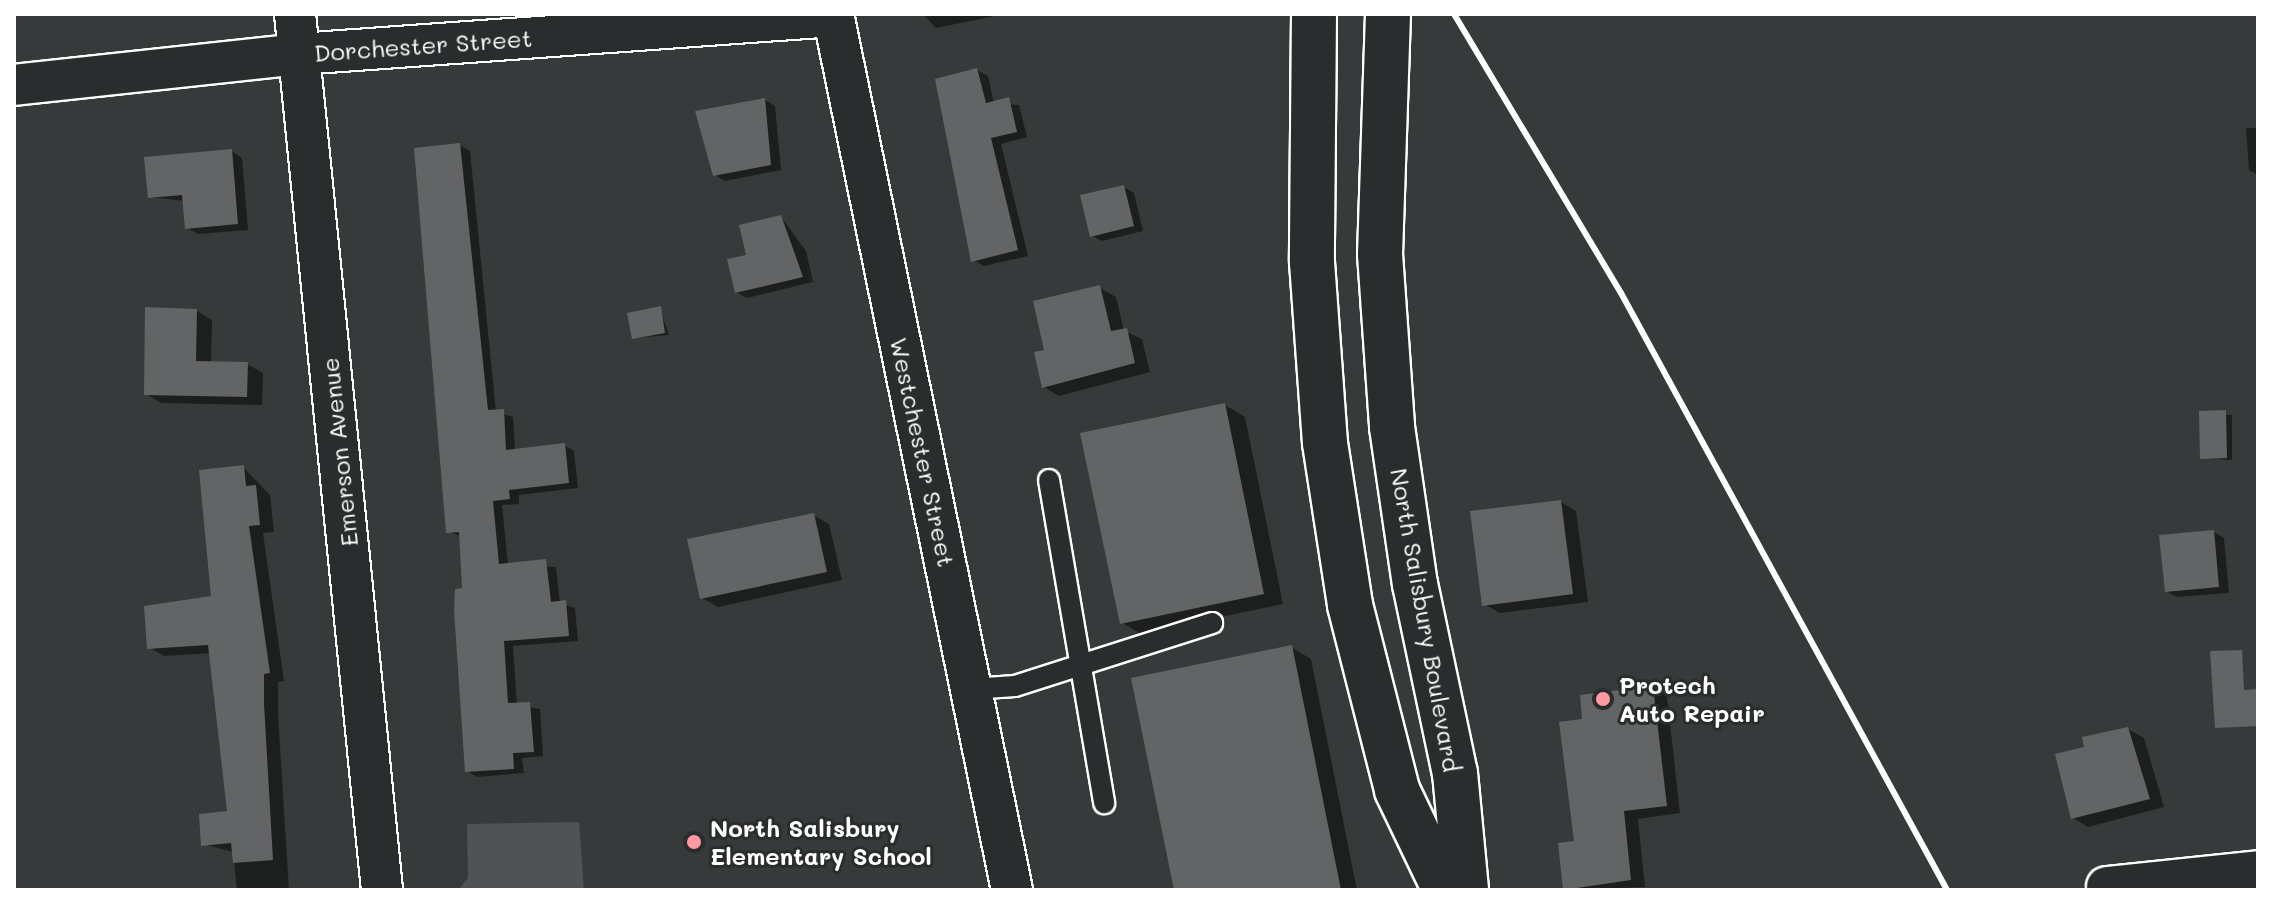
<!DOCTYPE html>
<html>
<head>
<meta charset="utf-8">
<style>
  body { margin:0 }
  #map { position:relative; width:2272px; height:904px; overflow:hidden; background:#373a3b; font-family:Mali,sans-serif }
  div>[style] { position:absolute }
  .green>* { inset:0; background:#505354 }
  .shadow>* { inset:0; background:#0007 }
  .building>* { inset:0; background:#636465 }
  .roads { filter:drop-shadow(2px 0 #fff) drop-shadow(-2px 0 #fff) drop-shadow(0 2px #fff) drop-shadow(0 -2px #fff) }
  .service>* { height:20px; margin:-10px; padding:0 10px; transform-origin:10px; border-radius:10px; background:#2a2d2e }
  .minor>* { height:40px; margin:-20px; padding:0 20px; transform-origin:20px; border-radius:20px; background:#2a2d2e }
  .primary>* { height:44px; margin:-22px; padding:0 22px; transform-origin:22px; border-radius:22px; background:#2a2d2e }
  .rail>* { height:6px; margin:-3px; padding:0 3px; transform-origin:3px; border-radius:3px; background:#fff }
  .dots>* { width:22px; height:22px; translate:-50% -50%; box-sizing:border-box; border:4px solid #2a2d2e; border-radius:50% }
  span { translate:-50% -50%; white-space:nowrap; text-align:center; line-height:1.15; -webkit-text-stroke:6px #2a2d2e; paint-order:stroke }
  .street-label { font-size:24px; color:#fff }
  .poi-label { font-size:24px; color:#fff; font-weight:700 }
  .left { translate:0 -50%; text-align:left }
  .frame { position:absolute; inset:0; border:16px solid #fff; pointer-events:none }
</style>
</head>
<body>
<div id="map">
  <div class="green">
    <div style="clip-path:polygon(579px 822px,584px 890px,458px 890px,468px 878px,467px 824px)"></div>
  </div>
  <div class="shadow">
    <div style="clip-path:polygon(923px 14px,1000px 14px,1000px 15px,936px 28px)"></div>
    <div style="clip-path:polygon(977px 70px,988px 76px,994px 103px,1019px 105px,1027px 137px,1001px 144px,1028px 256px,984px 266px,973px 260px)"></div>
    <div style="clip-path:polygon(765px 100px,775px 106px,781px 170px,725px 181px,715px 175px)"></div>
    <div style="clip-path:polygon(2246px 128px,2258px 128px,2258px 175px,2249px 170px)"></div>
    <div style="clip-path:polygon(460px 145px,470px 151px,496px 412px,513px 417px,515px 451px,564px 445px,574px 451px,578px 488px,519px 495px,519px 504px,502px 505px,508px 565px,556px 567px,560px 603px,575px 608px,578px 641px,513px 646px,517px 705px,540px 709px,543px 756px,522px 758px,524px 773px,477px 777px,467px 771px,462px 537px,448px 531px)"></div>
    <div style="clip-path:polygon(232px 151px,242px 158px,248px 230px,198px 234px,187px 228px,185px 201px,150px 197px)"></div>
    <div style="clip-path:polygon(1124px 187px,1134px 193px,1143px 231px,1102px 241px,1091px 235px)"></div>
    <div style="clip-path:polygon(781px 217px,806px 251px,813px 282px,747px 298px,736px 292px,749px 256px)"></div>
    <div style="clip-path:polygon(1100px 288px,1116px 297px,1124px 331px,1142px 339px,1150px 372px,1059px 396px,1044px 387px,1047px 351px)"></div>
    <div style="clip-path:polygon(660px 308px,669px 335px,634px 338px)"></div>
    <div style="clip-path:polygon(197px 311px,212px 320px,211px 363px,247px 364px,263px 373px,262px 405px,161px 403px,146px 394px)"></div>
    <div style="clip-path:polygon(1225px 405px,1245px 417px,1283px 604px,1141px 634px,1121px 622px)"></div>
    <div style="clip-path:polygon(2201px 413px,2232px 415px,2232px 460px,2202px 458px)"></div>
    <div style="clip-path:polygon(244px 468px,270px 495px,274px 532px,263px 533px,284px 681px,278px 682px,278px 714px,289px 890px,237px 890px,233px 852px,203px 844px,229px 813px,211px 653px,164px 656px,149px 647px,213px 598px)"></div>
    <div style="clip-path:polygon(1561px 502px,1576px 511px,1588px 602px,1500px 613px,1484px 604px)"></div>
    <div style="clip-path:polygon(813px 515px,829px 524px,842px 580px,718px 607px,702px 598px)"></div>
    <div style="clip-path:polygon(2214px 532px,2224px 538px,2229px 593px,2177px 597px,2166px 591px)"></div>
    <div style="clip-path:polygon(1291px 647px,1311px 659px,1357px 890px,1176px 890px)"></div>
    <div style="clip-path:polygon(1652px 688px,1667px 696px,1680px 813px,1638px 819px,1645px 887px,1565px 890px,1561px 845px,1577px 843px,1585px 720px)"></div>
    <div style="clip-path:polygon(2128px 729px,2144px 738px,2164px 807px,2088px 827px,2073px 818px,2087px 748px)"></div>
  </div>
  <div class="building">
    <div style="clip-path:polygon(977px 68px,986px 103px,1009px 97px,1017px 132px,991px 138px,1018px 250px,971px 262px,935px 79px)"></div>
    <div style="clip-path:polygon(765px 98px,771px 165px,713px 176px,695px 111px)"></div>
    <div style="clip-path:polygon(460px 143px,488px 410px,504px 409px,506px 450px,565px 443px,569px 483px,509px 490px,510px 499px,493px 501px,499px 564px,546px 559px,551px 602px,566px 600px,569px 636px,504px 641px,508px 703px,530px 702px,534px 752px,513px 753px,514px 769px,465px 772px,454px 610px,455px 589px,462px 588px,459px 532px,446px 533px,414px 148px)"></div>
    <div style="clip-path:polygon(232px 149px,238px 224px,185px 229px,182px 195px,148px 198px,144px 157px)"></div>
    <div style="clip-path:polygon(1124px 185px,1134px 226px,1090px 237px,1080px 195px)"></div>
    <div style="clip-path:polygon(781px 215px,803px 277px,735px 293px,727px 259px,746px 255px,739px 225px)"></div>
    <div style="clip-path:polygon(1100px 285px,1111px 331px,1127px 328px,1135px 363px,1042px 388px,1034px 352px,1044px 350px,1033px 301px)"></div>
    <div style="clip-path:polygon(661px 306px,665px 333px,632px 339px,627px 313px)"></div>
    <div style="clip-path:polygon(145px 307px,197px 309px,196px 361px,248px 362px,247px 397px,144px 395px)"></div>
    <div style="clip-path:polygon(1225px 403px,1264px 594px,1120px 624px,1080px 433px)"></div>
    <div style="clip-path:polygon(2226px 410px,2227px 458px,2200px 459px,2199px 411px)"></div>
    <div style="clip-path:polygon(244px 465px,246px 486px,256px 485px,260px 525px,249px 526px,270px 673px,264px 674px,264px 704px,273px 860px,233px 863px,231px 843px,201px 846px,199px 814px,227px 811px,208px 645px,147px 649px,144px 606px,211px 596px,199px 470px)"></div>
    <div style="clip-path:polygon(1561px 500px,1573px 594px,1482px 606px,1470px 511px)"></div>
    <div style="clip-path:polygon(814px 513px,827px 572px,700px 599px,687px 539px)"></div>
    <div style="clip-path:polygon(2214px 530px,2219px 587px,2165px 592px,2159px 535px)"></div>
    <div style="clip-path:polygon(1292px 645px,1341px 890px,1174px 890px,1131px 678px)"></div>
    <div style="clip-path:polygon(2242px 650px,2244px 690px,2258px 689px,2258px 726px,2215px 728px,2210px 651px)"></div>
    <div style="clip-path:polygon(1653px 686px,1667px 806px,1624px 811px,1631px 880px,1563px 890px,1558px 843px,1574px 841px,1559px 722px,1582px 719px,1580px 695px)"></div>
    <div style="clip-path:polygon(2128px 727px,2150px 799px,2071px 819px,2055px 754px,2084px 747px,2082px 737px)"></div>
  </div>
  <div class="roads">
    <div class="service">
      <div style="left:1049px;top:480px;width:328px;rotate:80.3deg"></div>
      <div style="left:971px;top:689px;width:44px;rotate:-3.9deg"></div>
      <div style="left:1015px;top:686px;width:207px;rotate:-17.7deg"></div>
    </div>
    <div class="minor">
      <div style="left:295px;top:14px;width:880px;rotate:84.33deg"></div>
      <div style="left:833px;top:14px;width:894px;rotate:78.45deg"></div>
      <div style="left:14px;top:85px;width:287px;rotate:-6.2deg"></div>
      <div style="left:299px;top:54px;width:536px;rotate:-4.06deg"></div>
      <div style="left:2107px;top:887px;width:152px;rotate:-6deg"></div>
    </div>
    <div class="primary">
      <div style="left:1314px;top:14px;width:248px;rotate:90.5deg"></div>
      <div style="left:1312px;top:262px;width:181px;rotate:85.9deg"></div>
      <div style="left:1325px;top:443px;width:164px;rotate:81.2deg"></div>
      <div style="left:1350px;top:605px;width:191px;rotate:75.7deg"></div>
      <div style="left:1397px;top:790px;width:111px;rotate:64.4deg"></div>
      <div style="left:1388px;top:14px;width:240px;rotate:91.9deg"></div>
      <div style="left:1380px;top:254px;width:173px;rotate:86deg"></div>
      <div style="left:1392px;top:427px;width:159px;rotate:81.7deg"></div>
      <div style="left:1415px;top:584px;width:193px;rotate:78.1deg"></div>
      <div style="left:1455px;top:773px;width:118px;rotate:84.6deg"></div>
    </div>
  </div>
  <div class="rail">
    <div style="left:1454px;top:14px;width:325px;rotate:59.1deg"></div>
    <div style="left:1621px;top:293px;width:680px;rotate:61.36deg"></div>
  </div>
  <div class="dots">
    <div style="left:1603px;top:699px;background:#ff9aa2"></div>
    <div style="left:694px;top:842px;background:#ff9aa2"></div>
  </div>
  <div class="street-label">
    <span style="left:423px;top:45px;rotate:-4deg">Dorchester Street</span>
    <span style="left:339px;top:452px;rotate:-96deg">Emerson Avenue</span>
    <span style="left:923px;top:452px;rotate:78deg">Westchester Street</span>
    <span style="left:1426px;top:620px;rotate:80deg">North Salisbury Boulevard</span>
  </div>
  <div class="poi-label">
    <span class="left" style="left:1619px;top:699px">Protech<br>Auto Repair</span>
    <span class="left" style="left:710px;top:842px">North Salisbury<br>Elementary School</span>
  </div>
  <div class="frame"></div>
</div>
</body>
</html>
